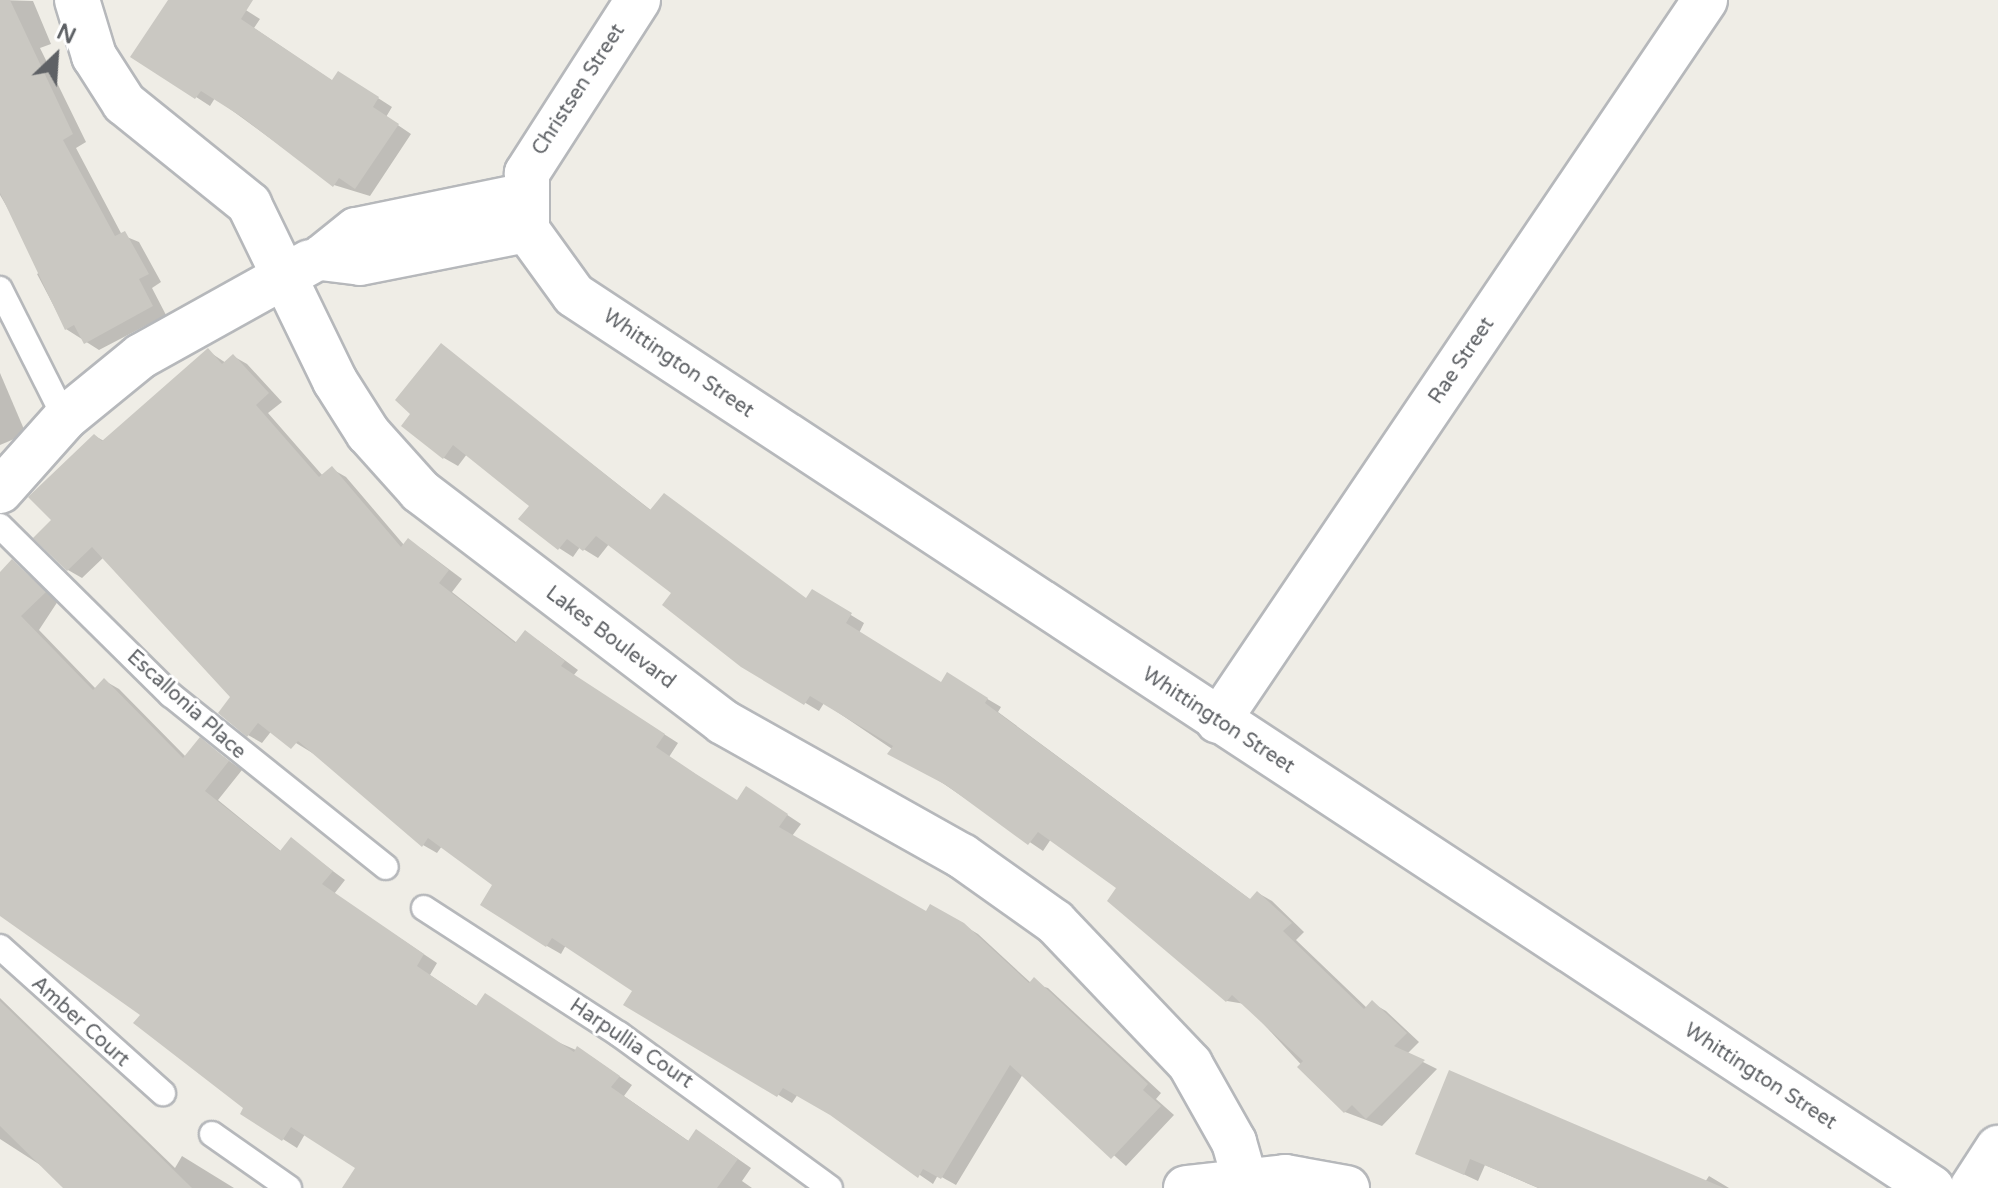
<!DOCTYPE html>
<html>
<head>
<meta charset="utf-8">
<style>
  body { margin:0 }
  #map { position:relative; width:1998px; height:1188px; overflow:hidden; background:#efede6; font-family:"Varela Round",sans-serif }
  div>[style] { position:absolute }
  .shadow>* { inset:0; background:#0003 }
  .building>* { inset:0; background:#cac8c2 }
  .roads { filter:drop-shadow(2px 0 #b6b8bb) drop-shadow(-2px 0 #b6b8bb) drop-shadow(0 2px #b6b8bb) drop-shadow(0 -2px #b6b8bb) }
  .lane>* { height:24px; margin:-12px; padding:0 12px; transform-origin:12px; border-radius:12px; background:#fff }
  .street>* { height:44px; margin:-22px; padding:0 22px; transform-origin:22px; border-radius:22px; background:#fff }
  span { translate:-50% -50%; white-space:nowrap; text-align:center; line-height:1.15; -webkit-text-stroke:6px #fff; paint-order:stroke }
  .street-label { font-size:20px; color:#5e6165 }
  .north { position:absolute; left:16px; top:16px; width:80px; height:80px; -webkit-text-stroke:6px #fff; paint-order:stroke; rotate:25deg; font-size:22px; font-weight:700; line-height:32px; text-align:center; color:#5e6165 }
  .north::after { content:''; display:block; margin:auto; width:28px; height:36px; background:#5e6165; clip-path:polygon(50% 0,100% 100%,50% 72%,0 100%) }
</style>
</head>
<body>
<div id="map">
  <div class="shadow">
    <div style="clip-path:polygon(0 0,33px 1px,51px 44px,40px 48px,86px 142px,76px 148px,122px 235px,139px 242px,161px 282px,152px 288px,166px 315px,99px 350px,66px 329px,37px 274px,44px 270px,0 195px)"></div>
    <div style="clip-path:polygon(170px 0,230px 0,260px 19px,254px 28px,334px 82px,353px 82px,392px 107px,386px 117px,411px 134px,370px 196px,334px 185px,215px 98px,210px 106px,133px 56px)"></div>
    <div style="clip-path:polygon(441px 346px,652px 511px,807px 600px,813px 592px,864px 623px,859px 633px,941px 684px,947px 675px,1001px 707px,998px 712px,1251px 900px,1258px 893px,1272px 901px,1304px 932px,1296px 940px,1367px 1008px,1372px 1003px,1386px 1011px,1419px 1042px,1407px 1054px,1437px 1069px,1382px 1126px,1345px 1112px,1245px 1004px,1227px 1001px,1118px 888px,1051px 839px,1043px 851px,824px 703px,819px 711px,742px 665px,674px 593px,609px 544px,598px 558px,580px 547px,573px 557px,559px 548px,532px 505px,467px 454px,458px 466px,444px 458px,413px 414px)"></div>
    <div style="clip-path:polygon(208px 351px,226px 363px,233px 356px,247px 364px,282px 402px,268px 413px,323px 476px,332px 469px,346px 477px,404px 545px,422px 549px,462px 579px,452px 592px,517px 643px,526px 633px,539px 641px,578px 670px,573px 676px,678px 743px,669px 757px,738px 802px,760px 797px,801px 824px,792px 836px,926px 914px,931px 906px,978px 934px,1031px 983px,1048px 988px,1161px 1093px,1156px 1099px,1174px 1115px,1126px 1166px,1023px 1074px,956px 1185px,938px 1175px,933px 1184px,831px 1114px,798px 1094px,792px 1103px,626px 1004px,635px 991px,566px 945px,561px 954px,547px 946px,495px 885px,442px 846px,437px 853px,423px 845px,337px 768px,273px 729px,262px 743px,248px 735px,221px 713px,233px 697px,104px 557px,82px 578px,68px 570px,54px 520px,95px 436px,104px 441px)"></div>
    <div style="clip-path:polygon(0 373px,26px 434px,0 445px)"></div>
    <div style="clip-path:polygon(13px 562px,58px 601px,39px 630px,96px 689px,105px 681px,119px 689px,186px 757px,200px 740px,242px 770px,218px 800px,282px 852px,291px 840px,345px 880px,334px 894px,437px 963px,430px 975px,478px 1007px,592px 1057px,632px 1085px,624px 1096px,690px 1142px,711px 1140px,751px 1168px,742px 1181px,752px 1188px,365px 1188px,358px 1167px,305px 1134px,297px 1148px,242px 1113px,246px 1108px,143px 1014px,0 912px,0 574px)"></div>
    <div style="clip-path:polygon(0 998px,175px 1168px,182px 1156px,234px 1188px,76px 1188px,0 1139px)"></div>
    <div style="clip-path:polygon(1418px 1153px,1705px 1182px,1709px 1176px,1729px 1188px,1538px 1188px,1485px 1165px,1478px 1181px)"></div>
  </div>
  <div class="building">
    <div style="clip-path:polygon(0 0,10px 0,73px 134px,63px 140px,115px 236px,125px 231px,149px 274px,139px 279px,153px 306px,84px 344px,74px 325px,65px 330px,0 193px)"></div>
    <div style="clip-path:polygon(168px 0,253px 0,241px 19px,332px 80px,338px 71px,379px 97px,373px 107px,399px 124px,355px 189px,339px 178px,333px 187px,242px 117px,201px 91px,195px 99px,130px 57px)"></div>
    <div style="clip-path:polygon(441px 343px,650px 510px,664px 493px,806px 598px,812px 589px,852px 613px,846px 623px,899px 656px,941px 682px,947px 672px,988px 698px,985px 703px,1250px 899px,1257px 891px,1292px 923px,1283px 931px,1364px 1009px,1372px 1000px,1407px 1033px,1394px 1046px,1425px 1060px,1366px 1119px,1352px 1105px,1344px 1113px,1297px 1067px,1303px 1061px,1232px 995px,1226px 1002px,1107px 901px,1116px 888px,1038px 832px,1028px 845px,946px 785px,887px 754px,893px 746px,810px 696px,804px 705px,741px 667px,662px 605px,671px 593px,596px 536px,583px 551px,567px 539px,558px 550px,518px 519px,529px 506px,453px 445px,443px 459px,401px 426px,410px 414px,395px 400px)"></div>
    <div style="clip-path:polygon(208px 348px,222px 364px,233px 354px,269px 393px,256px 405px,319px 477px,332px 466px,401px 547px,408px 538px,449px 570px,439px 583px,515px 643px,525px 630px,565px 661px,561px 666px,665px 734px,656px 747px,696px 774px,737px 800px,746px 786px,788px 814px,779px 827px,926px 911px,930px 904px,964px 923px,1029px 983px,1034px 977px,1148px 1084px,1143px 1090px,1161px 1106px,1111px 1159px,1010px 1065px,941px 1179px,923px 1169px,918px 1178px,830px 1115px,783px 1088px,777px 1097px,623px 1005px,632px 991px,552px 938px,546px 947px,480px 905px,492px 885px,428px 838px,422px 847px,298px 741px,291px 749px,258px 723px,247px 737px,218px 713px,230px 697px,92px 547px,67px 571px,33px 538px,51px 520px,28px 497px,94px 434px,102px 441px)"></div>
    <div style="clip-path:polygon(12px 559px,46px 592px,21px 616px,93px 690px,104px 678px,183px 758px,200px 737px,229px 761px,205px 791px,280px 851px,291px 837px,333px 871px,322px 884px,424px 954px,417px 966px,476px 1006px,485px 993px,574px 1052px,577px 1046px,620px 1076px,611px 1087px,688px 1141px,696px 1129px,738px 1159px,717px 1188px,342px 1188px,355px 1168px,291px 1127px,282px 1141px,240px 1114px,243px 1108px,133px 1023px,140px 1015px,0 916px,0 572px)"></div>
    <div style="clip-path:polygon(0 1001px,97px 1095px,192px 1188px,63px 1188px,0 1126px)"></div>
    <div style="clip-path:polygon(1449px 1070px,1544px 1111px,1724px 1188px,1539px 1188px,1470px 1159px,1464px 1175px,1415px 1154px)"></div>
  </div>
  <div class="roads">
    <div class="lane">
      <div style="left:0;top:289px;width:144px;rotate:63.3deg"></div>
      <div style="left:0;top:526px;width:240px;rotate:44.7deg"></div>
      <div style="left:171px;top:695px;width:275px;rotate:38.7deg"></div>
      <div style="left:424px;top:908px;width:232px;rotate:32.9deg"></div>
      <div style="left:619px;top:1034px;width:261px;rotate:36.1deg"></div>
      <div style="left:0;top:947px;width:219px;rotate:41.9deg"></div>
      <div style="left:212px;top:1134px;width:94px;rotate:35deg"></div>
    </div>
    <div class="street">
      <div style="left:77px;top:0;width:59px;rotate:73.1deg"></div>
      <div style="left:94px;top:56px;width:56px;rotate:57.4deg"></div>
      <div style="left:124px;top:103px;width:161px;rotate:38.9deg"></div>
      <div style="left:249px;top:204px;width:197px;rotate:64.1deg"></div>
      <div style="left:335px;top:381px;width:62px;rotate:57.6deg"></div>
      <div style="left:368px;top:433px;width:78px;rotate:48.1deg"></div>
      <div style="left:420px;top:491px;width:381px;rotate:37.3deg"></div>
      <div style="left:723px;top:722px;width:274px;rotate:29.3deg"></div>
      <div style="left:962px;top:856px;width:114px;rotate:35.4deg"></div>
      <div style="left:1055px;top:922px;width:196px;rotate:46.4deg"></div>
      <div style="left:1190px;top:1064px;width:90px;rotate:60.6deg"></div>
      <div style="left:1234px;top:1142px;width:37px;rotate:74deg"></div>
      <div style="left:638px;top:0;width:206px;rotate:122.7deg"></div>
      <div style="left:527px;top:173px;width:57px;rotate:90deg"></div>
      <div style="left:527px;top:230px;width:80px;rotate:54.1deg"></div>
      <div style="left:574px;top:295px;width:1625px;rotate:33.33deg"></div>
      <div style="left:522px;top:196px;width:169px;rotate:168.4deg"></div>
      <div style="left:356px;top:230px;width:45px;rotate:141.3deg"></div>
      <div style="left:321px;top:258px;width:39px;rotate:7deg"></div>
      <div style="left:360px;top:263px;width:170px;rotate:-11.2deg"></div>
      <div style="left:0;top:491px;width:98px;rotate:-48.3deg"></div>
      <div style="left:65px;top:418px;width:98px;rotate:-39.2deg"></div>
      <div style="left:141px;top:356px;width:193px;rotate:-29.1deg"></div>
      <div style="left:1218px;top:721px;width:870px;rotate:-55.96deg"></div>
      <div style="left:1186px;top:1188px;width:100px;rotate:-6.3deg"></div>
      <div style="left:1285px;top:1177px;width:63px;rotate:10.1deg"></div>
      <div style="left:1972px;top:1188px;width:48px;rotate:-57deg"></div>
    </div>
  </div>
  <div class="street-label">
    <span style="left:579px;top:90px;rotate:-57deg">Christsen Street</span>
    <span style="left:1462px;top:361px;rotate:-56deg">Rae Street</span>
    <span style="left:678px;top:364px;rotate:34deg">Whittington Street</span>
    <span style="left:610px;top:638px;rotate:37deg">Lakes Boulevard</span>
    <span style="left:186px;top:705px;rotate:42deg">Escallonia Place</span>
    <span style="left:1218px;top:721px;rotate:33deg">Whittington Street</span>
    <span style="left:80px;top:1022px;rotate:42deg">Amber Court</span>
    <span style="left:631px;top:1044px;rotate:34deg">Harpullia Court</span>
    <span style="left:1760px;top:1077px;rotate:33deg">Whittington Street</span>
  </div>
  <div class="north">N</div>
</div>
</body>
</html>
